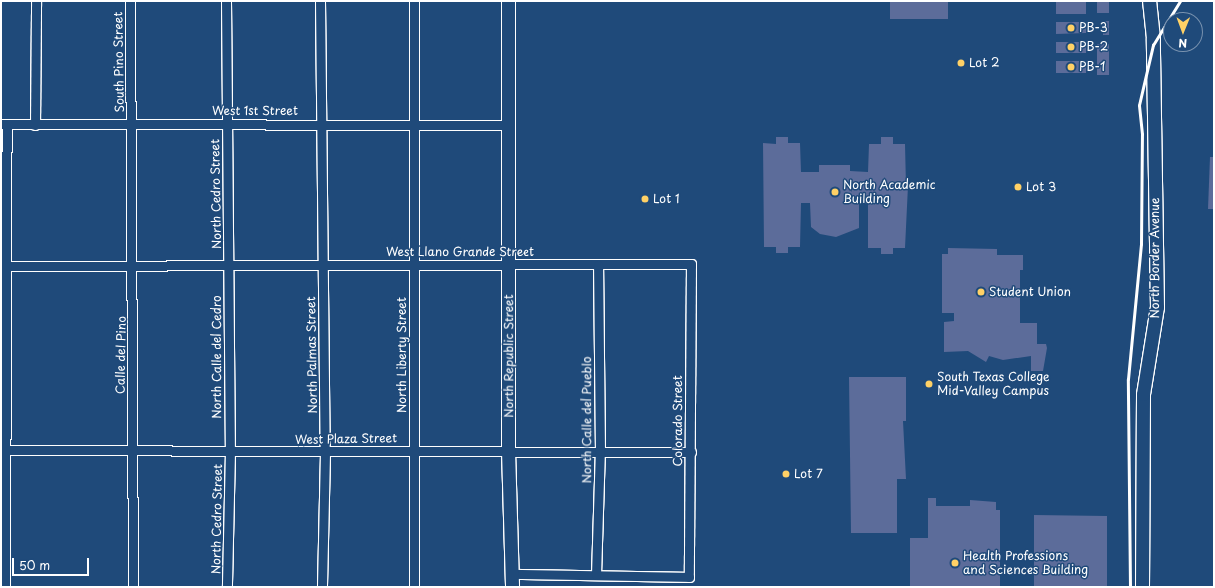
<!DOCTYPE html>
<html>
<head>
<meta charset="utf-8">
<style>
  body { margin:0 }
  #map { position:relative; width:1215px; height:588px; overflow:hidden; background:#1f4a7a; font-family:"Playpen Sans",sans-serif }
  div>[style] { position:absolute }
  .building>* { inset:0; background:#5c6c9a }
  .roads { filter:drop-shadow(1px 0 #fff) drop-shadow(-1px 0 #fff) drop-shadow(0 1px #fff) drop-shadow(0 -1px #fff) }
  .street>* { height:9px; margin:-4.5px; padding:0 4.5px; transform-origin:4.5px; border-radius:4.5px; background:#1f4a7a }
  .secondary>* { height:13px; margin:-6.5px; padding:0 6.5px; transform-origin:6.5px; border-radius:6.5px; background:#1f4a7a }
  .rail>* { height:3px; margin:-1.5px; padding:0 1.5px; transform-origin:1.5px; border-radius:1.5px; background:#fff }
  .dots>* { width:11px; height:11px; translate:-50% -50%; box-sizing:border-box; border:2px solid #1f4a7a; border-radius:50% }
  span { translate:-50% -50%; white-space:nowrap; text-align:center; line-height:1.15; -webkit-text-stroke:3px #1f4a7a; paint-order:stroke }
  .poi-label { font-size:12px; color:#fff }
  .left { translate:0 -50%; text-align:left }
  .street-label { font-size:12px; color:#fff }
  .frame { position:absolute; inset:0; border:2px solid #fff; pointer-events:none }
  .north { position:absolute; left:1163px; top:12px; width:40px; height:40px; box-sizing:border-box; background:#1f4a7a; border:1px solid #7992af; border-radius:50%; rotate:181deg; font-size:11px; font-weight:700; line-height:16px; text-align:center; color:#fff }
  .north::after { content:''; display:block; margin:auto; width:14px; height:18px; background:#ffd166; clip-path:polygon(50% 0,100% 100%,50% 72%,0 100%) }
  .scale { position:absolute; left:12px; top:558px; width:77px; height:18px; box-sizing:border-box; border:2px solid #fff; border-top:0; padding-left:5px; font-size:12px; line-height:14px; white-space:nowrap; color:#fff; -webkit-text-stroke:3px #1f4a7a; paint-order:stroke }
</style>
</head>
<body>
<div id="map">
  <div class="building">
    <div style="clip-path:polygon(890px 1px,948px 1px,948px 19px,890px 19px)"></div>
    <div style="clip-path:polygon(1097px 1px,1109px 1px,1109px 13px,1097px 13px)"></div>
    <div style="clip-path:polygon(1056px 2px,1086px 2px,1086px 14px,1056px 14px)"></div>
    <div style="clip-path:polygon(1103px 21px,1109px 21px,1109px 35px,1103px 35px)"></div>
    <div style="clip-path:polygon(1056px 22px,1086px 22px,1086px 33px,1056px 34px)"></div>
    <div style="clip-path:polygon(1056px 42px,1086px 42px,1086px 53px,1056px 53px)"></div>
    <div style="clip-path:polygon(1097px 44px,1109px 44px,1109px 75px,1097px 75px)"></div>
    <div style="clip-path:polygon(1056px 61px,1086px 61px,1086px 73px,1056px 73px)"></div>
    <div style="clip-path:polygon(776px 137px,788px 137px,788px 143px,800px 143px,801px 172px,819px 172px,819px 165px,850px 165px,850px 171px,868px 172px,869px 144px,881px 144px,881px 137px,893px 137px,893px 144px,905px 144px,906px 186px,908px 186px,905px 248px,893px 248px,893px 254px,881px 254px,881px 248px,868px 248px,868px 204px,859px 204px,859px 228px,836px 237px,820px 234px,811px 227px,810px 203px,801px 203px,800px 247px,788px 247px,788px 253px,776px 253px,776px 247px,764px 247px,763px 143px,776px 144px)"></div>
    <div style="clip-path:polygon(1210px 157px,1214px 157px,1214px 209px,1208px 209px)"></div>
    <div style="clip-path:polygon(948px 248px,997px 249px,997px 255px,1023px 255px,1023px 270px,1020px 270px,1020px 323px,1037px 323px,1037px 344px,1046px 344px,1047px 348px,1043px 371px,1031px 371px,1031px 356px,1003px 360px,989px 356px,986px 362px,968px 351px,944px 352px,944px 322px,954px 321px,954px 313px,942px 313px,942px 254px,948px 254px)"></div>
    <div style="clip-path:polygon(849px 377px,906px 377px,906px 421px,903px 421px,906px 479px,897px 479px,897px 533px,851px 533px)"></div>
    <div style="clip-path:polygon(928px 498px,936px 498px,936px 506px,970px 506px,970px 500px,996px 502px,996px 510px,1000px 510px,1000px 587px,910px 587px,910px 538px,928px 538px)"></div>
    <div style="clip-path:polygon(1034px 515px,1107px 516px,1107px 587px,1034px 587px)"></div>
  </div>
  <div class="roads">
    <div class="street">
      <div style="left:130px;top:1px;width:586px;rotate:89.71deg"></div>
      <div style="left:226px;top:1px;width:450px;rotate:89.5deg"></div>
      <div style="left:230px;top:451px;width:136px;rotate:91.3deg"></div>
      <div style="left:320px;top:1px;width:452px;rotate:89.4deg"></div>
      <div style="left:325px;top:453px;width:134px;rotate:91.3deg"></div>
      <div style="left:1px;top:124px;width:508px;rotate:0.11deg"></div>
      <div style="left:35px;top:125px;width:124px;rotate:-89.5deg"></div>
      <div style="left:1px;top:266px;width:690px;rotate:-0.17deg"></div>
      <div style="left:691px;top:264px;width:313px;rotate:90.4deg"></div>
      <div style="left:689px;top:577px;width:177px;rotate:-179deg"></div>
      <div style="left:1px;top:450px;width:690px;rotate:0.17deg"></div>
      <div style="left:596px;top:575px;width:124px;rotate:-88.2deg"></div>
      <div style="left:600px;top:451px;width:186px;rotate:-90.6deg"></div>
      <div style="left:5px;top:587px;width:463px;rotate:-89.8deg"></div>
      <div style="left:414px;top:587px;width:586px;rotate:-90deg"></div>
    </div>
    <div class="secondary">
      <div style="left:508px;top:1px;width:449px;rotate:90deg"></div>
      <div style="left:508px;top:450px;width:137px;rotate:88.3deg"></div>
      <div style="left:1142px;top:587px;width:193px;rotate:-89.7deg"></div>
      <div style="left:1143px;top:394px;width:88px;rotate:-80.9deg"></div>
      <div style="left:1157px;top:307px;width:269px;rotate:-90.9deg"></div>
      <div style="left:1153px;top:38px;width:37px;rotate:-96deg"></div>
    </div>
  </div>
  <div class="rail">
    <div style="left:1130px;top:587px;width:208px;rotate:-90.6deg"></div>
    <div style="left:1128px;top:379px;width:136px;rotate:-84.5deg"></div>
    <div style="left:1141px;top:244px;width:110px;rotate:-89.5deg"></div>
    <div style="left:1142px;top:134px;width:29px;rotate:-96deg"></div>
    <div style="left:1139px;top:105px;width:62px;rotate:-76.9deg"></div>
    <div style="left:1153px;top:45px;width:52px;rotate:-58.5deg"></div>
  </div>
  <div class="dots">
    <div style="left:1071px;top:28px;background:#ffd166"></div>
    <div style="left:1071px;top:47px;background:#ffd166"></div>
    <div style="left:961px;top:63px;background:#ffd166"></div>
    <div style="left:1071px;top:67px;background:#ffd166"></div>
    <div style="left:1018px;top:187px;background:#ffd166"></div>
    <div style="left:835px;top:192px;background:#ffd166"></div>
    <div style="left:645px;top:199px;background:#ffd166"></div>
    <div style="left:981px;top:292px;background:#ffd166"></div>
    <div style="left:929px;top:384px;background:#ffd166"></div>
    <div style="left:786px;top:474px;background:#ffd166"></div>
    <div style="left:955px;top:563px;background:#ffd166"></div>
  </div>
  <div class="poi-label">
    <span class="left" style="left:1079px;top:28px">PB-3</span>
    <span class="left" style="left:1079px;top:47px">PB-2</span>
    <span class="left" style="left:969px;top:63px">Lot 2</span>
    <span class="left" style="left:1079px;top:67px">PB-1</span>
    <span class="left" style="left:843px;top:192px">North Academic<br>Building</span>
    <span class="left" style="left:1026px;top:187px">Lot 3</span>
    <span class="left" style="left:653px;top:199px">Lot 1</span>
    <span class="left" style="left:989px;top:292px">Student Union</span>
    <span class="left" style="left:937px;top:384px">South Texas College<br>Mid-Valley Campus</span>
    <span class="left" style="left:794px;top:474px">Lot 7</span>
    <span class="left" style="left:963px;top:563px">Health Professions<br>and Sciences Building</span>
  </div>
  <div class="street-label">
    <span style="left:119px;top:62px;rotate:-91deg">South Pino Street</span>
    <span style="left:255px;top:111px">West 1st Street</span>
    <span style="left:216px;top:194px;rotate:-91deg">North Cedro Street</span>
    <span style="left:460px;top:252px">West Llano Grande Street</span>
    <span style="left:1155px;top:258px;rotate:-90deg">North Border Avenue</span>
    <span style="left:121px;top:355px;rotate:-89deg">Calle del Pino</span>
    <span style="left:312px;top:355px;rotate:-91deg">North Palmas Street</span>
    <span style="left:402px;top:355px;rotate:-90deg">North Liberty Street</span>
    <span style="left:509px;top:356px;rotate:-90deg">North Republic Street</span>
    <span style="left:217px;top:357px;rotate:-90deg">North Calle del Cedro</span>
    <span style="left:587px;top:420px;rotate:-90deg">North Calle del Pueblo</span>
    <span style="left:678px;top:421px;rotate:-90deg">Colorado Street</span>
    <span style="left:346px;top:439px;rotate:-1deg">West Plaza Street</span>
    <span style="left:217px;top:519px;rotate:-89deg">North Cedro Street</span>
  </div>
  <div class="frame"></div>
  <div class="north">N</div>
  <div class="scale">50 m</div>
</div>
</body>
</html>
